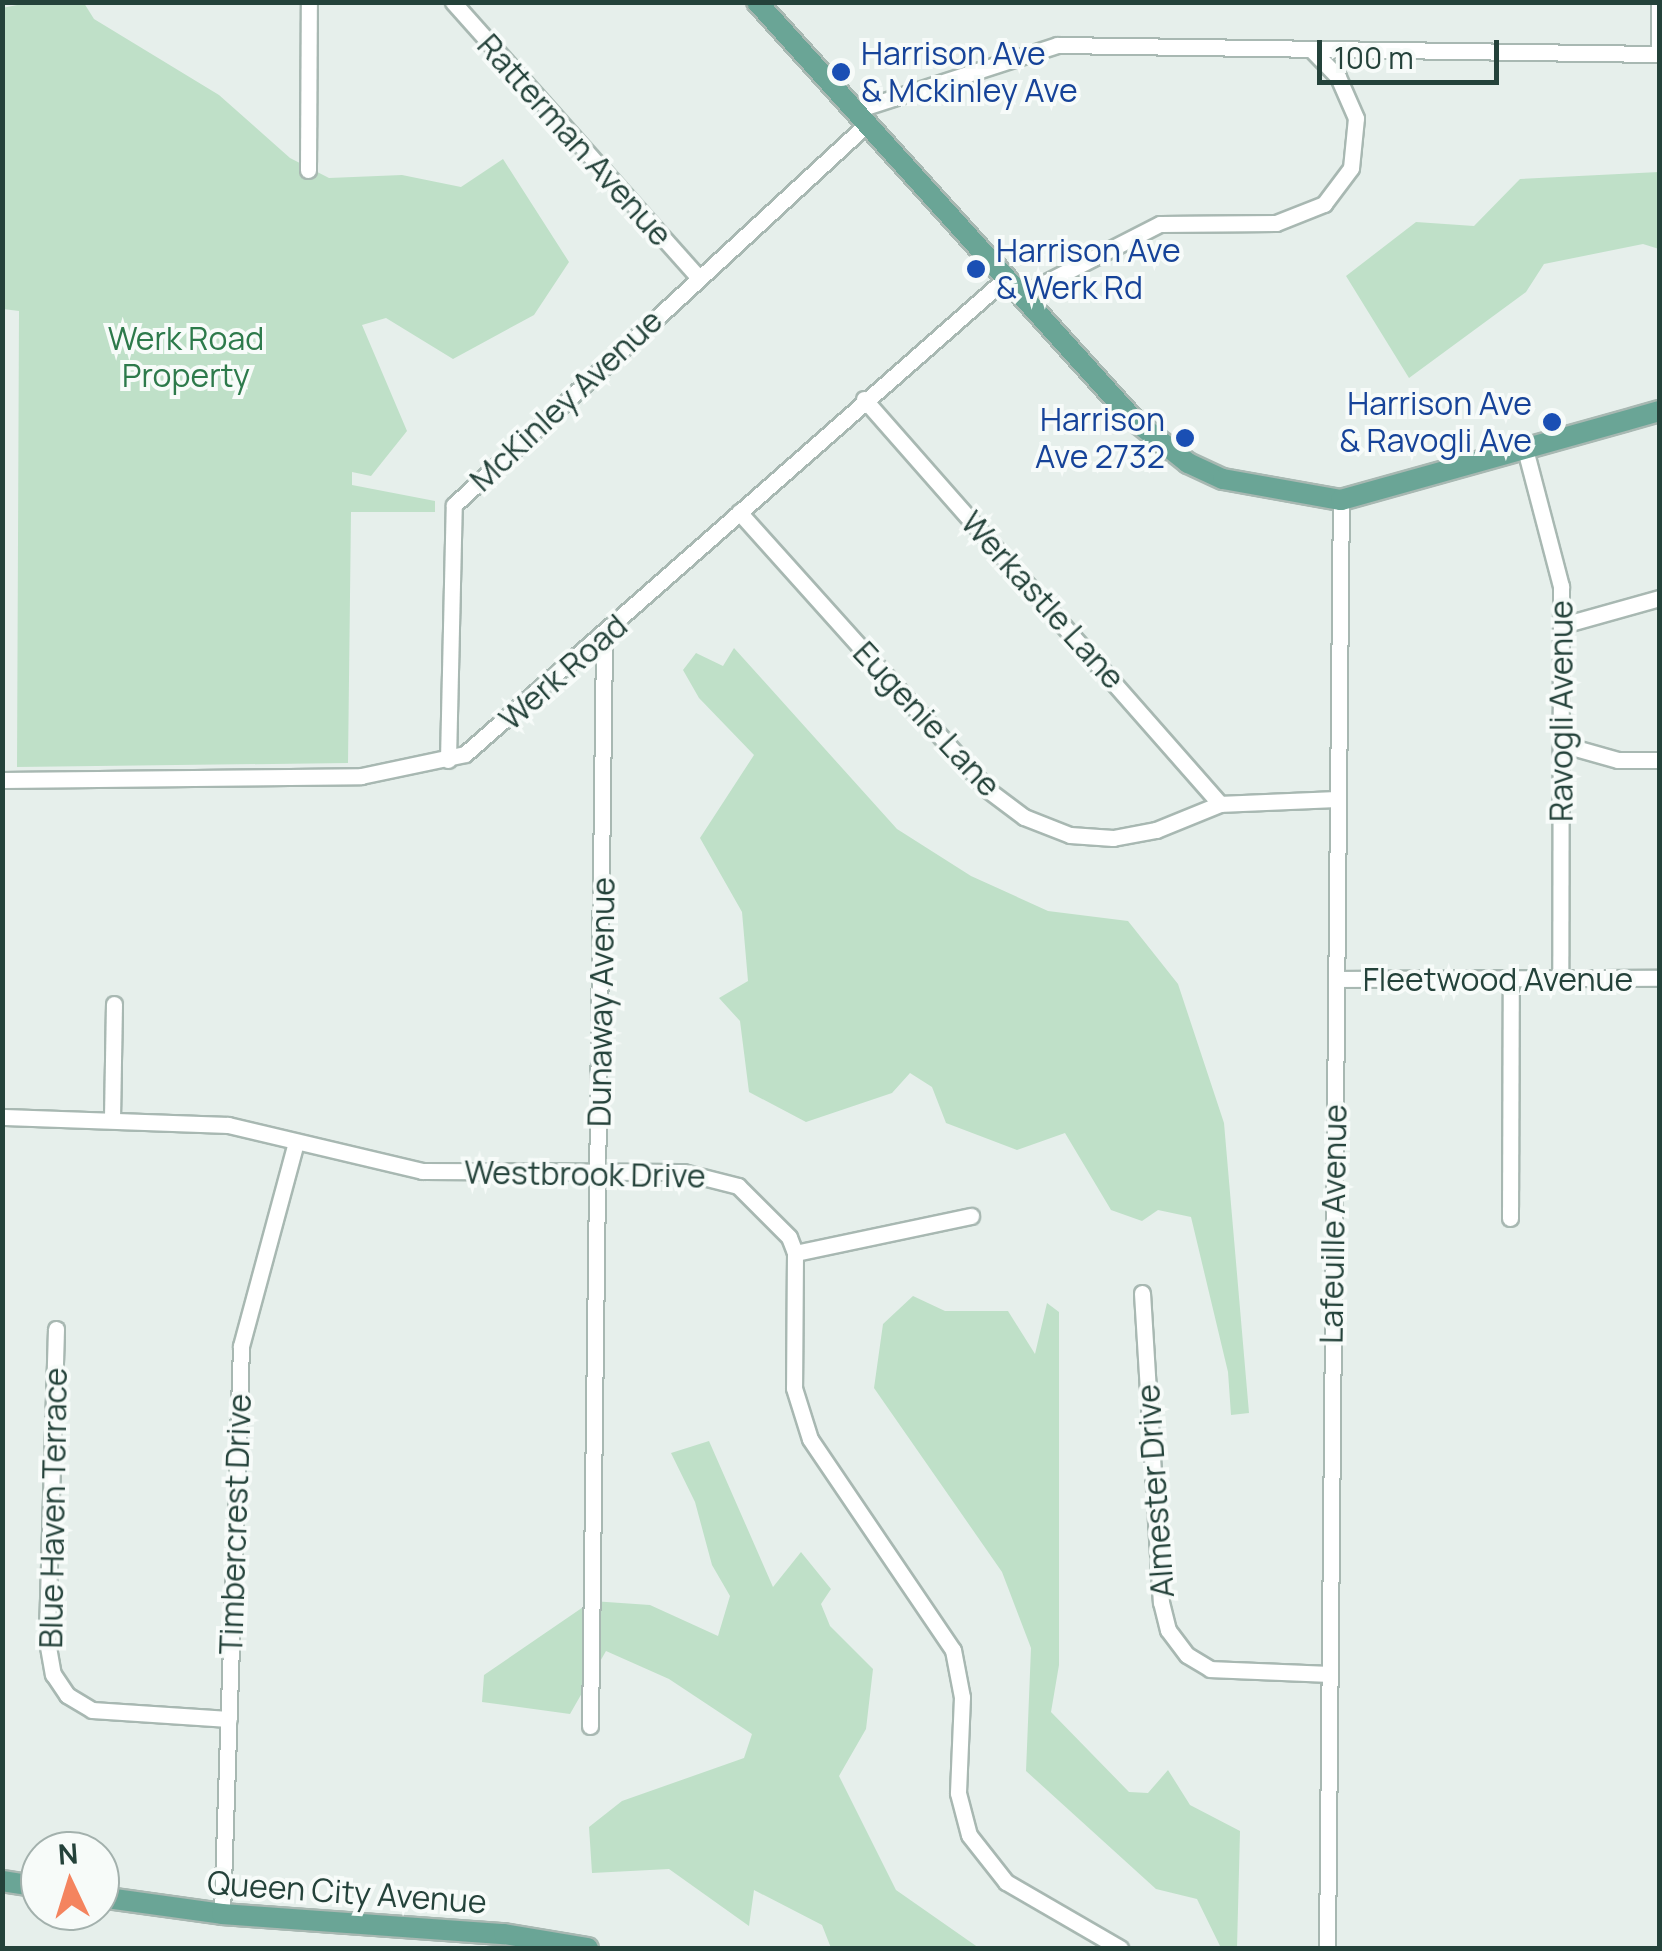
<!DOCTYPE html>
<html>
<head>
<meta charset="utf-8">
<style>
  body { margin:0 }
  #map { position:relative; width:1662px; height:1951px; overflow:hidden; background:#e6efeb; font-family:Manrope,sans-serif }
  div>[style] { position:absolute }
  .green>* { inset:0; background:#bfe0c8 }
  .roads { filter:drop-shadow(2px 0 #a8b8b2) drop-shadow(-2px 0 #a8b8b2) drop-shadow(0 2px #a8b8b2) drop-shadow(0 -2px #a8b8b2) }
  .minor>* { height:15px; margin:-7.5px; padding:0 7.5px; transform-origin:7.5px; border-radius:7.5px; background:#fff }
  .major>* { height:20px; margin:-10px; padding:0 10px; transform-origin:10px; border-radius:10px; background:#6aa596 }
  .dots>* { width:28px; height:28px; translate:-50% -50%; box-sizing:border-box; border:5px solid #f7fbf9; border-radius:50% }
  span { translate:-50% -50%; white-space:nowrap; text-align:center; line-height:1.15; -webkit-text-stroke:8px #f7fbf9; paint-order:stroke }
  .transit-label { font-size:32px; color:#164399 }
  .left { translate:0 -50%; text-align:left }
  .right { translate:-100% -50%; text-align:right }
  .street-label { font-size:32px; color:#24423a }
  .park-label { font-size:32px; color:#2d7a4b }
  .frame { position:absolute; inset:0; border:5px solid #24423a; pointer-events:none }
  .north { position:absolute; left:20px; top:1831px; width:100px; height:100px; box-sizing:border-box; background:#f7fbf9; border:2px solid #a3b1ad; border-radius:50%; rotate:356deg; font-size:28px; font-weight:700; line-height:40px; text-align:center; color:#24423a }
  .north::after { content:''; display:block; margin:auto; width:35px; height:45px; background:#f4845f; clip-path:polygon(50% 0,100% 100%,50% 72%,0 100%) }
  .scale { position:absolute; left:1317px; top:40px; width:182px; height:45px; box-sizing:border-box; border:5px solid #24423a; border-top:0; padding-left:12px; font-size:30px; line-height:35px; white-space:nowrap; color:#24423a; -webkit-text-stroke:8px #f7fbf9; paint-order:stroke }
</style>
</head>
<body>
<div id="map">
  <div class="green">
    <div style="clip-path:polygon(27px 3px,84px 3px,94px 19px,219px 95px,290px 158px,329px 178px,402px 175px,461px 187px,503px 159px,569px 262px,534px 315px,453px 359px,386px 318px,362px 325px,407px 431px,371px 476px,352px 472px,352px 485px,435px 501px,435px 512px,351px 512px,348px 763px,17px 767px,19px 311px,3px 309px,2px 8px)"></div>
    <div style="clip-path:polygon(1659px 172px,1659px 249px,1643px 244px,1544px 264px,1526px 292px,1409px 378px,1346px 276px,1416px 222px,1474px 226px,1520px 179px)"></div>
    <div style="clip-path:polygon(734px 648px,897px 829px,971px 876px,1048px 911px,1128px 921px,1178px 984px,1224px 1123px,1249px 1413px,1231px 1415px,1228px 1372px,1191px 1217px,1158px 1210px,1142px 1221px,1111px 1210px,1065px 1133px,1017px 1150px,946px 1123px,932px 1087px,910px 1073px,892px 1093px,806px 1122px,749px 1092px,740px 1021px,719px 998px,748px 981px,742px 912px,700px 838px,754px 755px,699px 698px,683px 670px,696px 653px,723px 666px)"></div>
    <div style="clip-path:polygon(913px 1296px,945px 1311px,1008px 1311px,1035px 1354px,1047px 1303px,1059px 1312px,1059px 1665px,1051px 1712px,1129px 1792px,1148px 1793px,1168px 1770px,1190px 1805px,1240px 1831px,1237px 1948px,1221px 1948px,1197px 1899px,1156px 1889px,1026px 1771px,1031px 1648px,1002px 1572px,874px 1388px,883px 1324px)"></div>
    <div style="clip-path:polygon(709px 1441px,773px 1587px,801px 1552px,831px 1589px,821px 1604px,830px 1626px,873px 1669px,866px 1729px,839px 1776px,896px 1890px,979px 1948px,831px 1948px,822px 1925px,754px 1890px,749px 1926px,669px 1869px,592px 1873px,589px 1827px,622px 1801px,744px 1758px,752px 1734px,669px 1679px,606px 1651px,570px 1714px,482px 1702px,484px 1675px,592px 1601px,650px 1605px,718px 1636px,730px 1596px,712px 1565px,695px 1502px,671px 1453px)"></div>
  </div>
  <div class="roads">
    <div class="minor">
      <div style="left:453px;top:2px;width:368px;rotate:48.3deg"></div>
      <div style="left:1659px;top:2px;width:52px;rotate:90deg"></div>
      <div style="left:856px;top:110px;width:211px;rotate:-17.9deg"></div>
      <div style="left:1057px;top:45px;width:603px;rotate:0.86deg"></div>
      <div style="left:308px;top:170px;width:168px;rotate:-89.7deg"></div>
      <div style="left:1021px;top:295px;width:156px;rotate:-27.1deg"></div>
      <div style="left:1160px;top:224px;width:116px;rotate:-0.5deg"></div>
      <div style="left:1276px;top:223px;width:52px;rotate:-21.6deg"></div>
      <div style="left:1324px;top:204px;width:45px;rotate:-53.1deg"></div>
      <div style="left:1351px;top:168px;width:50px;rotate:-84.3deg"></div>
      <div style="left:1356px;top:118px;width:45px;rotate:-113.7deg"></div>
      <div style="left:1338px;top:77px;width:39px;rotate:-134deg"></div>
      <div style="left:864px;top:399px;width:539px;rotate:48.68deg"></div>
      <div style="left:1525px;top:449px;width:142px;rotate:75.3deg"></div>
      <div style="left:1561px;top:586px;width:391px;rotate:90.1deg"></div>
      <div style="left:739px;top:512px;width:373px;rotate:48.1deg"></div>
      <div style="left:988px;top:790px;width:45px;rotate:36.9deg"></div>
      <div style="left:1024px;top:817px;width:49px;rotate:21.4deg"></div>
      <div style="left:1070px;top:835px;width:43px;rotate:4deg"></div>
      <div style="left:1113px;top:838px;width:44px;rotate:-10.5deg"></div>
      <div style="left:1156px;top:830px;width:69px;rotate:-22.1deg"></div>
      <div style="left:1220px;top:804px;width:115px;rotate:-2.5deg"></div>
      <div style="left:1563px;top:625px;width:101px;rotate:-15.6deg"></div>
      <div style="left:1561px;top:744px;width:59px;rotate:15.7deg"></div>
      <div style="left:1618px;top:760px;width:42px"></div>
      <div style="left:448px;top:760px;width:255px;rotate:-88.7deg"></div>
      <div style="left:454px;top:505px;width:563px;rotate:-42.7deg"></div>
      <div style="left:2px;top:780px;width:359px;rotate:-0.6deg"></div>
      <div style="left:361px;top:776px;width:106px;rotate:-11.9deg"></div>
      <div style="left:465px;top:754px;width:721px;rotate:-41.34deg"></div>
      <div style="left:1336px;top:979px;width:324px;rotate:-0.2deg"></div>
      <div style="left:2px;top:1117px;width:226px;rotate:2deg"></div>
      <div style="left:228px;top:1125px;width:199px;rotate:13.3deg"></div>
      <div style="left:422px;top:1171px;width:261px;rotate:0.2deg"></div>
      <div style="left:683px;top:1172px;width:57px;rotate:14.3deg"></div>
      <div style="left:738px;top:1186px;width:72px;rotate:45deg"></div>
      <div style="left:789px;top:1237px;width:17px;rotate:69deg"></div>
      <div style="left:795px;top:1253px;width:135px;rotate:90.4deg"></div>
      <div style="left:794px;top:1388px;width:53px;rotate:72.6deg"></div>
      <div style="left:810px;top:1439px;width:255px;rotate:55.9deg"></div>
      <div style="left:953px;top:1650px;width:48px;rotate:79.2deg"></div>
      <div style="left:962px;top:1697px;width:96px;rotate:92.4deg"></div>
      <div style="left:958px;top:1793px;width:43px;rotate:75.3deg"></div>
      <div style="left:969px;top:1835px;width:60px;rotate:51.8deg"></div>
      <div style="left:1006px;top:1882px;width:132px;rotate:30.1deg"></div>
      <div style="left:112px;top:1118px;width:114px;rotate:-89deg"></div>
      <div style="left:1510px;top:1218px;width:238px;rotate:-89.8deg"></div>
      <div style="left:795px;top:1253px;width:180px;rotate:-11.9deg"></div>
      <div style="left:1142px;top:1293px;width:310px;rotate:86.5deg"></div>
      <div style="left:1161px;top:1602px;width:29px;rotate:76deg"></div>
      <div style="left:1168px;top:1630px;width:31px;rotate:53deg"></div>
      <div style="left:1187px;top:1655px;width:27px;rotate:31deg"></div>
      <div style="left:1210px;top:1669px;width:119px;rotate:2.4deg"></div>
      <div style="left:56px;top:1329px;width:312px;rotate:91.7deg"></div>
      <div style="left:47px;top:1641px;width:34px;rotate:80deg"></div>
      <div style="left:53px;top:1674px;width:25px;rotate:56deg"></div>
      <div style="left:67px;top:1695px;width:29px;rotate:31deg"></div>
      <div style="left:92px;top:1710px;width:137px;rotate:3.8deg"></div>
      <div style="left:590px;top:1726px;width:1089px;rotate:-89.26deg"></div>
      <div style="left:222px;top:1914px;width:568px;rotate:-88.08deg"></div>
      <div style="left:241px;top:1346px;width:211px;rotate:-74.9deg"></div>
      <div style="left:1327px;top:1948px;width:1448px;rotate:-89.45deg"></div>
    </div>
    <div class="major">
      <div style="left:757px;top:2px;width:563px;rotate:47.95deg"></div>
      <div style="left:1134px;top:420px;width:69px;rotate:38.5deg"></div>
      <div style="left:1188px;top:463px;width:38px;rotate:25deg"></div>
      <div style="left:1223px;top:479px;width:120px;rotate:10.1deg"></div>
      <div style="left:1341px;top:500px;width:331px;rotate:-15.6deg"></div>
      <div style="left:2px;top:1881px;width:38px;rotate:9deg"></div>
      <div style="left:100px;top:1897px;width:123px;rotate:7.9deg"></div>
      <div style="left:222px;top:1914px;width:283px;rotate:4.1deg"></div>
      <div style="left:504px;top:1934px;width:85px;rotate:9.5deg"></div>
    </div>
  </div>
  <div class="dots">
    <div style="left:841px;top:72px;background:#1a4fb4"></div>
    <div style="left:976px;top:269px;background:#1a4fb4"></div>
    <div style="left:1552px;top:422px;background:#1a4fb4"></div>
    <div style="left:1185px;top:438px;background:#1a4fb4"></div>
  </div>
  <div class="transit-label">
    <span class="left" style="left:861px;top:72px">Harrison Ave<br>&amp; Mckinley Ave</span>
    <span class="left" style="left:996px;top:269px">Harrison Ave<br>&amp; Werk Rd</span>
    <span class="right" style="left:1532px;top:422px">Harrison Ave<br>&amp; Ravogli Ave</span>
    <span class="right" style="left:1165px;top:438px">Harrison<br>Ave 2732</span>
  </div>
  <div class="street-label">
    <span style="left:575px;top:140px;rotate:48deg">Ratterman Avenue</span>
    <span style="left:566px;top:400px;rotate:-43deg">McKinley Avenue</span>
    <span style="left:1043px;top:600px;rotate:48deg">Werkastle Lane</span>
    <span style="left:563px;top:672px;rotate:-41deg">Werk Road</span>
    <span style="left:1561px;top:711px;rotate:-90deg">Ravogli Avenue</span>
    <span style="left:927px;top:719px;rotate:47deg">Eugenie Lane</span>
    <span style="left:1498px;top:979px">Fleetwood Avenue</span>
    <span style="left:601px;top:1002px;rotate:-89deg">Dunaway Avenue</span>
    <span style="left:585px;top:1174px;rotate:1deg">Westbrook Drive</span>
    <span style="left:1333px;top:1224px;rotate:-89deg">Lafeuille Avenue</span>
    <span style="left:1155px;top:1491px;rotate:-94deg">Almester Drive</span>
    <span style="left:53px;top:1508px;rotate:-89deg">Blue Haven Terrace</span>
    <span style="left:235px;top:1524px;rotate:-88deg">Timbercrest Drive</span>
    <span style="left:347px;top:1892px;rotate:4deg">Queen City Avenue</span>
  </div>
  <div class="park-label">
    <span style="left:186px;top:357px">Werk Road<br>Property</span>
  </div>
  <div class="frame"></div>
  <div class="north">N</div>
  <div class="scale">100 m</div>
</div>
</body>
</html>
